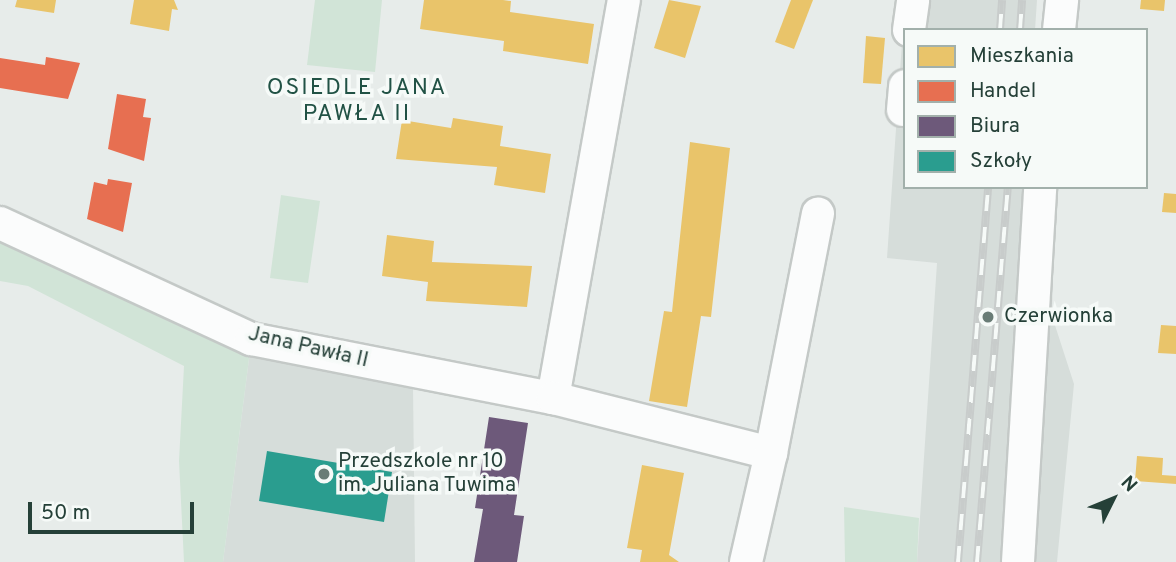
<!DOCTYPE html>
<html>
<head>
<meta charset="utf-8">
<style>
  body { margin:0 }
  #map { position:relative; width:1176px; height:562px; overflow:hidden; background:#e7ecea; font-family:Overpass,sans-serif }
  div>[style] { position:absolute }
  .built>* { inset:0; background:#d6ddda }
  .green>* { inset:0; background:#d1e4d7 }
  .homes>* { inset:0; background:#e9c46a }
  .shops>* { inset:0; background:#e76f51 }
  .offices>* { inset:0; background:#6d597a }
  .schools>* { inset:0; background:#2a9d8f }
  .roads { filter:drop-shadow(2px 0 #c4c9c7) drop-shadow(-2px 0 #c4c9c7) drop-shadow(0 2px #c4c9c7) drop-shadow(0 -2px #c4c9c7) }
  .minor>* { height:32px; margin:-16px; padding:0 16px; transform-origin:16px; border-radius:16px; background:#fbfcfc }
  .rail>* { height:8px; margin-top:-4px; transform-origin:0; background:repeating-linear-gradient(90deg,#f6faf8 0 16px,#c8cccb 0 32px); box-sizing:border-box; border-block:2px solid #c8cccb }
  .dots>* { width:19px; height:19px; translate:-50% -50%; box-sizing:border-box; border:4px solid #f6faf8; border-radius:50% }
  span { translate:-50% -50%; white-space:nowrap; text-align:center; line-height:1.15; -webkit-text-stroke:7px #f6faf8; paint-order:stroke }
  .poi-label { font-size:21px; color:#254038 }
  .left { translate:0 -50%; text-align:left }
  .street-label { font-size:21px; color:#254038 }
  .neighbourhood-label { font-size:23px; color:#215245; letter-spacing:2px }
  .legend { position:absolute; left:903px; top:28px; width:245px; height:161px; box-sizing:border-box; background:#f6faf8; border:2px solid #a2b0ab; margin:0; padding:9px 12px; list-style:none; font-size:21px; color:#254038 }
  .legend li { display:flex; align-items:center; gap:14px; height:35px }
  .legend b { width:35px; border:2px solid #a2b0ab }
  .north { position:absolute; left:1078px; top:464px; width:70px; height:70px; -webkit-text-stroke:5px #f6faf8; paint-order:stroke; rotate:47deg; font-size:19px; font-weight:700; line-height:28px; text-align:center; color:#254038 }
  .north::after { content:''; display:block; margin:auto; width:24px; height:32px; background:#254038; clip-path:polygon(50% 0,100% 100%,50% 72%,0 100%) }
  .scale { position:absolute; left:28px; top:502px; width:166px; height:32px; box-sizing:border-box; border:4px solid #254038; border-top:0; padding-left:9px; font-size:21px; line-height:24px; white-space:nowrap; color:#254038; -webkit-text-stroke:5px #f6faf8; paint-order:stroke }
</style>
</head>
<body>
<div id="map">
  <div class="built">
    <div style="clip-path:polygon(905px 0,1037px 0,1035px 30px,905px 30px,905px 187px,1055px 187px,1052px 316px,1074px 384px,1057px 562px,917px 562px,937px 263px,887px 258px)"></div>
    <div style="clip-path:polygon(250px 351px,413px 386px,415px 562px,223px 562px)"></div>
  </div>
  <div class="green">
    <div style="clip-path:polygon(315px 0,382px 0,375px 72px,307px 65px)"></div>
    <div style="clip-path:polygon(281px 195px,320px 201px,308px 283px,270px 278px)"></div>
    <div style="clip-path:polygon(0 238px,250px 351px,223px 562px,184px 562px,179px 461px,184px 366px,28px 286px,0 281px)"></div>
    <div style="clip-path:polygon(844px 507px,919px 518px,917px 562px,845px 562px)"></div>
  </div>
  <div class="homes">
    <div style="clip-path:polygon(17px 0,56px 0,54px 13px,15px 7px)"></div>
    <div style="clip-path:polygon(134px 0,174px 0,178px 10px,172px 9px,169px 31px,130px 24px)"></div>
    <div style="clip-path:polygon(424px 0,503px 0,511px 1px,510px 12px,594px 24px,588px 64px,503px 51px,504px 41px,420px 29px)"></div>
    <div style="clip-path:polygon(669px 0,701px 6px,685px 58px,654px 48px)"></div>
    <div style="clip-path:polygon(791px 0,813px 0,794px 49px,775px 42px)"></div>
    <div style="clip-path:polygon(1141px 0,1165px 0,1164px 11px,1140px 9px)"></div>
    <div style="clip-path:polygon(866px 36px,885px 38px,881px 84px,863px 83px)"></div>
    <div style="clip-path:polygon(453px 118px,503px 126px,500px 146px,551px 154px,545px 193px,494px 185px,497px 167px,396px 159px,402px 120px,451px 128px)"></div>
    <div style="clip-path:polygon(690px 142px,730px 148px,711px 317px,701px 316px,687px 407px,649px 401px,664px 311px,672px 312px)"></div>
    <div style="clip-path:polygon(1164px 193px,1176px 194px,1176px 213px,1162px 212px)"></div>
    <div style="clip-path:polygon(387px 235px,434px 241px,432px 262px,532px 266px,527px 307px,426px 301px,428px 282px,382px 276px)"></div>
    <div style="clip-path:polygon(1161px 325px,1176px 326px,1176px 354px,1158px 353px)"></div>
    <div style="clip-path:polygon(1137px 456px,1163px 458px,1162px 475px,1176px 476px,1176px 484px,1135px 481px)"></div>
    <div style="clip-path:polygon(642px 465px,684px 473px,669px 555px,679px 562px,640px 562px,642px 550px,627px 548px)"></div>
  </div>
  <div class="shops">
    <div style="clip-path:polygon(46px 57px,80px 63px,68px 99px,0 88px,0 58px,45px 65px)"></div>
    <div style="clip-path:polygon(117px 94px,146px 99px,143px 117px,151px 118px,144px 161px,108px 149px)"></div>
    <div style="clip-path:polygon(108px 179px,132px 183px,123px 232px,87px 219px,94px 182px,107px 185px)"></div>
  </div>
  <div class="offices">
    <div style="clip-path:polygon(489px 417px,528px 423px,514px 515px,524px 516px,517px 562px,474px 562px,483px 509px,475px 508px)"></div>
  </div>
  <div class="schools">
    <div style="clip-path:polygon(267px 451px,392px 472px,384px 522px,259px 501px)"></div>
  </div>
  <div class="roads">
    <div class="minor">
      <div style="left:909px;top:30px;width:30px;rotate:-82deg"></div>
      <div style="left:1059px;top:30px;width:30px;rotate:-84deg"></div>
      <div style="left:903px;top:110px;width:24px;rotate:-85deg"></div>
      <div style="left:0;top:223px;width:277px;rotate:24.8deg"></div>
      <div style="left:251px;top:339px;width:308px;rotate:11.1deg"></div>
      <div style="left:553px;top:398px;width:404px;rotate:-79.9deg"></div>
      <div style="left:553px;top:398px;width:225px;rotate:14.2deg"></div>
      <div style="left:771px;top:453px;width:112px;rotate:102.9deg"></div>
      <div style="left:771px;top:453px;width:244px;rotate:-78.9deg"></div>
      <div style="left:1018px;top:562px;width:376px;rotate:-86.6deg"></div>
    </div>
  </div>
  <div class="rail">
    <div style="left:1000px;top:30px;width:30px;rotate:-86deg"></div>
    <div style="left:1020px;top:30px;width:30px;rotate:-86deg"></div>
    <div style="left:958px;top:562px;width:376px;rotate:-85.4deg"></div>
    <div style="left:977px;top:562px;width:376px;rotate:-85.3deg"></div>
  </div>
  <div class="dots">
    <div style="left:988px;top:317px;background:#697c76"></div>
    <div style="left:324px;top:474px;background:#697c76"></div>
  </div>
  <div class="poi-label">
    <span class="left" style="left:1004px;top:317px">Czerwionka</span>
    <span class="left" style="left:338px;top:474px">Przedszkole nr 10<br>im. Juliana Tuwima</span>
  </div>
  <div class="street-label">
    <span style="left:308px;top:348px;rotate:13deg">Jana Pawła II</span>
  </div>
  <div class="neighbourhood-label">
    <span style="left:357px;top:102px">OSIEDLE JANA<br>PAWŁA II</span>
  </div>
  <ul class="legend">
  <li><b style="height:19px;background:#e9c46a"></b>Mieszkania</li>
  <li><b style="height:19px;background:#e76f51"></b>Handel</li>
  <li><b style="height:19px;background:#6d597a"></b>Biura</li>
  <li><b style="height:19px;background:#2a9d8f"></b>Szkoły</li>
  </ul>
  <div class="north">N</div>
  <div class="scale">50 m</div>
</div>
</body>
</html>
